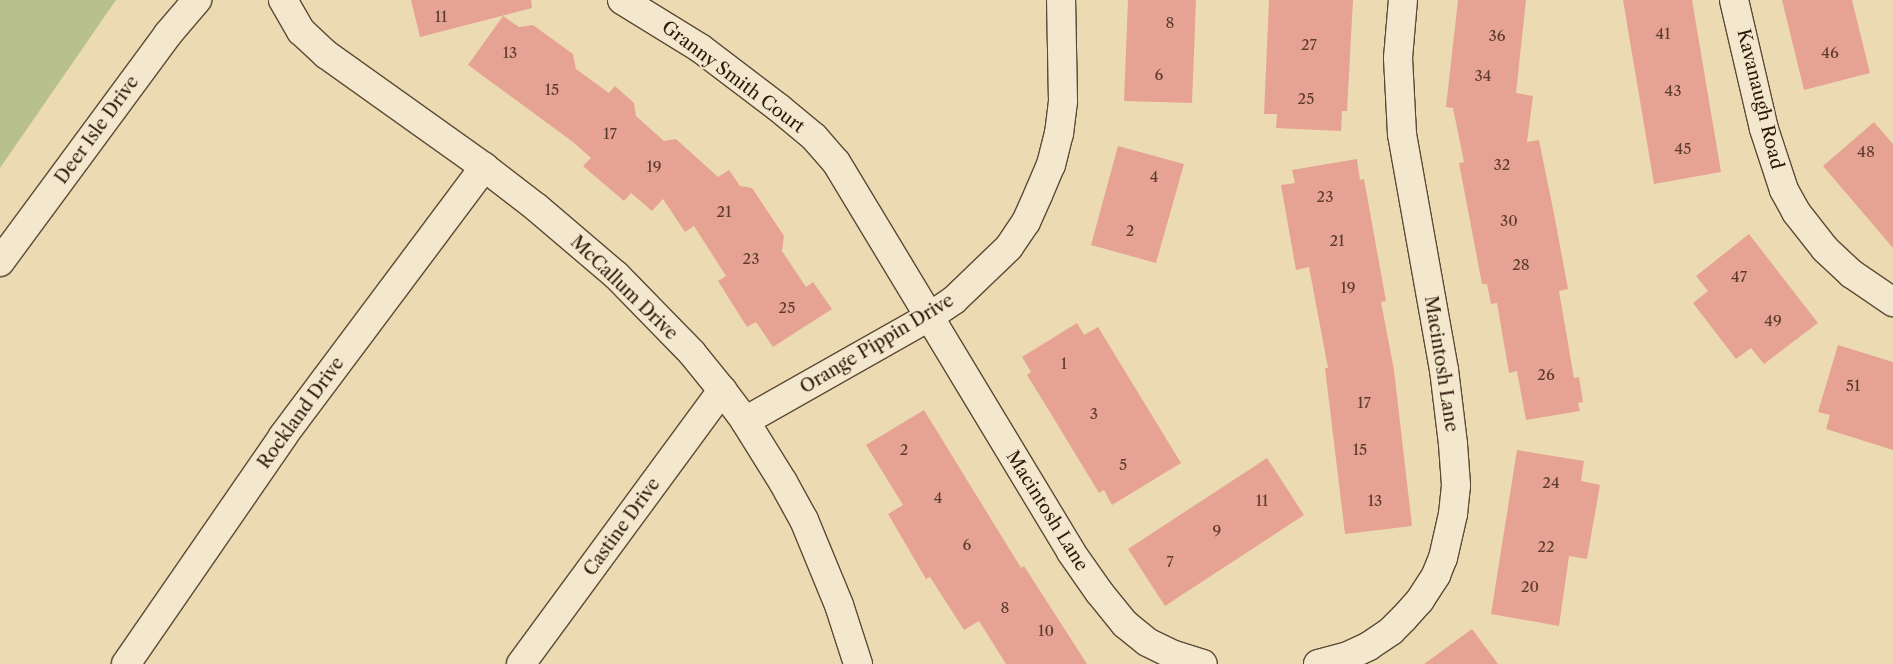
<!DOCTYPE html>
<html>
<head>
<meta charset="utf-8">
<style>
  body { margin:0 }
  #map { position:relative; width:1893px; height:664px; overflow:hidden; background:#ecdbb2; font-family:"Libre Caslon Text",serif }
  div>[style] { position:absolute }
  .green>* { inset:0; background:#b8c08c }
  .building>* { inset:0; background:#e6a393 }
  .roads { filter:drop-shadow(1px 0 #5e4935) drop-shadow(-1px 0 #5e4935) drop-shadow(0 1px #5e4935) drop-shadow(0 -1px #5e4935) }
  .street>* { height:28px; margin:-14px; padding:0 14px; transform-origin:14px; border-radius:14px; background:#f3e8cd }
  span { translate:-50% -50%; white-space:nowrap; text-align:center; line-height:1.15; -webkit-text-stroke:4px #f3e8cd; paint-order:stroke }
  .number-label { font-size:15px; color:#5c3b2d }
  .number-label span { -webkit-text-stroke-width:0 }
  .street-label { font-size:18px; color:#2e180b }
</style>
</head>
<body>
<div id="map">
  <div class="green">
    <div style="clip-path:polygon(0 0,116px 0,0 168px)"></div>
  </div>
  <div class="building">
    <div style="clip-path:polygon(411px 0,531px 0,532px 8px,420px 37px)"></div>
    <div style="clip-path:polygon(1128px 0,1196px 0,1192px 103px,1124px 101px)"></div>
    <div style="clip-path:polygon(1269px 0,1353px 0,1347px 111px,1342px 111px,1341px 131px,1276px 128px,1277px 114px,1264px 114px)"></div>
    <div style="clip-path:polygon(1458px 0,1526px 0,1516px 93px,1533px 96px,1527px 142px,1539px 140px,1555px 219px,1568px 289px,1559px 291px,1574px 378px,1579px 377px,1583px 402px,1578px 403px,1580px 411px,1526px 420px,1517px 371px,1509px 373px,1497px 303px,1491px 304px,1487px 284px,1482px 284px,1459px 163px,1464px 162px,1453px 108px,1446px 107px)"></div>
    <div style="clip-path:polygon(1623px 0,1692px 0,1721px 172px,1654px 184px)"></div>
    <div style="clip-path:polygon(1782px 0,1852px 0,1870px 73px,1804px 90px)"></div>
    <div style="clip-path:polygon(503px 16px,519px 27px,533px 25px,573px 54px,576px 69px,609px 93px,615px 86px,634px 103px,636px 116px,664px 141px,676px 139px,718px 177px,729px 170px,740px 186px,752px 188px,784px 236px,782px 251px,806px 287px,813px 282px,832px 309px,773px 347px,756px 322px,747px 327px,718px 281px,726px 276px,694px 226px,685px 232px,663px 199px,652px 211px,631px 193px,624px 201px,583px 166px,591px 158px,573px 142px,468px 65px)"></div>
    <div style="clip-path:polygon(1874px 122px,1893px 144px,1893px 248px,1823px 166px)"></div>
    <div style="clip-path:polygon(1118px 146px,1184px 164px,1156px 263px,1091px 245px)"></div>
    <div style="clip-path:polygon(1357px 159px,1360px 180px,1364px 179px,1386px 301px,1381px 302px,1394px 370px,1412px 526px,1345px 534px,1325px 368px,1328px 368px,1309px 267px,1296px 270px,1281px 185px,1295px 183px,1292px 170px)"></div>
    <div style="clip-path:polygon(1749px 234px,1818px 323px,1764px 364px,1751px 348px,1736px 359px,1693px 303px,1708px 291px,1696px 276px)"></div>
    <div style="clip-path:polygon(1077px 323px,1084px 335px,1098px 327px,1181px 463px,1112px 505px,1104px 490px,1099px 493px,1048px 409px,1027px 375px,1031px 372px,1022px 357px)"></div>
    <div style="clip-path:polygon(1838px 345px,1893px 362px,1893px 450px,1826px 429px,1830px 415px,1818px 412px)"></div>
    <div style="clip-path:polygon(924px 410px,1021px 568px,1024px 566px,1087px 664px,1006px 664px,979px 621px,964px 630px,930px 577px,926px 579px,888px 514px,903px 505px,866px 445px)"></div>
    <div style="clip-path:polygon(1517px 450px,1584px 461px,1581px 481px,1600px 485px,1587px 559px,1569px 556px,1559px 626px,1491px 614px)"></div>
    <div style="clip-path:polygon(1267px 458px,1304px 515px,1165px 606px,1128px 549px)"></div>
    <div style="clip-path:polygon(1472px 629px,1498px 664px,1424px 664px)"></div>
  </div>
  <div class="roads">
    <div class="street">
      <div style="left:283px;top:0;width:36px;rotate:60deg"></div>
      <div style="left:301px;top:31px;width:35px;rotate:43deg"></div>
      <div style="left:327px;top:55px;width:193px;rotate:35.5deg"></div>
      <div style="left:484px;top:167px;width:66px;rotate:37.6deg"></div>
      <div style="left:536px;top:207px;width:105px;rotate:40.4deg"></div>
      <div style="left:616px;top:275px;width:109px;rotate:45.7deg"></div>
      <div style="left:692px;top:353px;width:48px;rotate:51deg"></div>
      <div style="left:722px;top:390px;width:39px;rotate:53deg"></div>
      <div style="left:745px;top:421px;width:72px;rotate:58.1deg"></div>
      <div style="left:783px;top:482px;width:43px;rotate:61.1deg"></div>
      <div style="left:804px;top:520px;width:92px;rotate:67.6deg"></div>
      <div style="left:839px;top:605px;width:62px;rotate:72.1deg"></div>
      <div style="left:622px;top:0;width:92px;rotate:31.6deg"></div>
      <div style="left:700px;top:48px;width:99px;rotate:37.2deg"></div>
      <div style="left:779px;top:108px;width:45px;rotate:39.6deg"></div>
      <div style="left:814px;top:137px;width:33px;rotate:49deg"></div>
      <div style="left:836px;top:162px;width:455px;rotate:58.9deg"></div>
      <div style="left:1071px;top:552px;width:49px;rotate:55deg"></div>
      <div style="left:1099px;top:592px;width:41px;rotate:50.9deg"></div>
      <div style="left:1125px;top:624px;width:28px;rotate:39deg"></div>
      <div style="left:1147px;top:642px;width:30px;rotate:26deg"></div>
      <div style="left:1174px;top:655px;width:30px;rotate:17deg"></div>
      <div style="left:1734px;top:0;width:132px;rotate:76.9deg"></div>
      <div style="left:1764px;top:129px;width:64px;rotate:71.8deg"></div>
      <div style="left:1784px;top:190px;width:25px;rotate:61deg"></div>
      <div style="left:1796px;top:212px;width:47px;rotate:51.9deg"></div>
      <div style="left:1825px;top:249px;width:37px;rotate:43deg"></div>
      <div style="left:1852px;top:274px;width:50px;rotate:34.3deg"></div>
      <div style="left:0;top:262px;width:283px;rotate:-53.6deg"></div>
      <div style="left:168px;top:34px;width:45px;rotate:-49.5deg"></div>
      <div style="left:745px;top:421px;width:211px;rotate:-29.5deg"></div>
      <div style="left:929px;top:317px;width:30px;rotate:-34deg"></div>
      <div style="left:954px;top:300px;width:76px;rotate:-43.9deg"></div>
      <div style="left:1009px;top:247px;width:30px;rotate:-56deg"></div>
      <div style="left:1026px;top:222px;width:30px;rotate:-66deg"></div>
      <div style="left:1038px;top:195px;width:33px;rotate:-67deg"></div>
      <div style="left:1051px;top:165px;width:32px;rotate:-76deg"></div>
      <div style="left:1059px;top:134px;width:33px;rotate:-83deg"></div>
      <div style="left:1063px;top:101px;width:101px;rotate:-91.1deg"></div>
      <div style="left:126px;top:664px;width:277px;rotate:-55.4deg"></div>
      <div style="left:283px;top:436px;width:336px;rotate:-53.2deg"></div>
      <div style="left:521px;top:664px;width:340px;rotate:-53.7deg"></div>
      <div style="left:1318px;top:664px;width:31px;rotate:-15deg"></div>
      <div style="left:1348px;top:656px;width:23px;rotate:-25deg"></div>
      <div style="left:1369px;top:646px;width:27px;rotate:-34deg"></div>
      <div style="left:1391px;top:631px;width:18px;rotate:-45deg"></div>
      <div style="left:1404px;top:618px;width:24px;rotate:-48deg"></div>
      <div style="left:1420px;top:600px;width:30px;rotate:-57deg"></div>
      <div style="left:1436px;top:575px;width:18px;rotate:-68deg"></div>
      <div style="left:1443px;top:558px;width:45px;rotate:-77.2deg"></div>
      <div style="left:1453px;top:514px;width:29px;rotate:-84deg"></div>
      <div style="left:1456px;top:485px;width:41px;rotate:-94.2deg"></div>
      <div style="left:1453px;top:444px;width:75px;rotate:-96.9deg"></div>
      <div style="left:1444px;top:370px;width:240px;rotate:-100.1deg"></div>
      <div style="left:1402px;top:134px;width:76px;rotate:-93deg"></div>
      <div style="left:1398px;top:58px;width:58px;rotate:-85.1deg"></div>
    </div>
  </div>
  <div class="number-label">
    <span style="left:441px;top:17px">11</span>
    <span style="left:1170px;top:23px">8</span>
    <span style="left:1663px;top:34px">41</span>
    <span style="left:1497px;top:36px">36</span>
    <span style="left:1309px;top:45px">27</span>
    <span style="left:510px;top:53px">13</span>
    <span style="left:1830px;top:53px">46</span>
    <span style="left:1159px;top:75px">6</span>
    <span style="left:1483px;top:76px">34</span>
    <span style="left:552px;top:90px">15</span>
    <span style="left:1673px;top:91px">43</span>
    <span style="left:1306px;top:99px">25</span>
    <span style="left:610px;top:134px">17</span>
    <span style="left:1683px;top:149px">45</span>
    <span style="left:1866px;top:152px">48</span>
    <span style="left:1502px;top:165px">32</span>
    <span style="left:654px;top:167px">19</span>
    <span style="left:1154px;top:177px">4</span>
    <span style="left:1325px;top:197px">23</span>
    <span style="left:724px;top:212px">21</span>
    <span style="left:1509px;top:221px">30</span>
    <span style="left:1130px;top:231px">2</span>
    <span style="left:1337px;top:241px">21</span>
    <span style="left:751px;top:259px">23</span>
    <span style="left:1521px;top:265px">28</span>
    <span style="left:1739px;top:277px">47</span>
    <span style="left:1348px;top:288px">19</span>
    <span style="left:787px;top:308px">25</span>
    <span style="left:1773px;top:321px">49</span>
    <span style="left:1064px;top:364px">1</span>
    <span style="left:1546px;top:375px">26</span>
    <span style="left:1853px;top:386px">51</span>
    <span style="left:1364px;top:403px">17</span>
    <span style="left:1094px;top:414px">3</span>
    <span style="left:904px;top:450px">2</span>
    <span style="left:1360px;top:450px">15</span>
    <span style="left:1123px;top:465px">5</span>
    <span style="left:1551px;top:483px">24</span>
    <span style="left:938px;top:498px">4</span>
    <span style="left:1262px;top:501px">11</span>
    <span style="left:1375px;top:501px">13</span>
    <span style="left:1217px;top:531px">9</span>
    <span style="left:967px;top:545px">6</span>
    <span style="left:1546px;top:547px">22</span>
    <span style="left:1170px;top:562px">7</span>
    <span style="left:1530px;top:587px">20</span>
    <span style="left:1005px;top:608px">8</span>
    <span style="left:1046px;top:631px">10</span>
  </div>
  <div class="street-label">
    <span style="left:733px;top:77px;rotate:37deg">Granny Smith Court</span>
    <span style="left:1760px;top:99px;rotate:76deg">Kavanaugh Road</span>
    <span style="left:97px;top:130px;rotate:-54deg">Deer Isle Drive</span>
    <span style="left:624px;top:288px;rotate:44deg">McCallum Drive</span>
    <span style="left:877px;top:344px;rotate:-31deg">Orange Pippin Drive</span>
    <span style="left:1441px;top:364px;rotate:81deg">Macintosh Lane</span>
    <span style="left:301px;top:413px;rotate:-54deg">Rockland Drive</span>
    <span style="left:1047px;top:511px;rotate:58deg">Macintosh Lane</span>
    <span style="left:622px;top:527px;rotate:-54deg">Castine Drive</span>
  </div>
</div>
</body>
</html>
